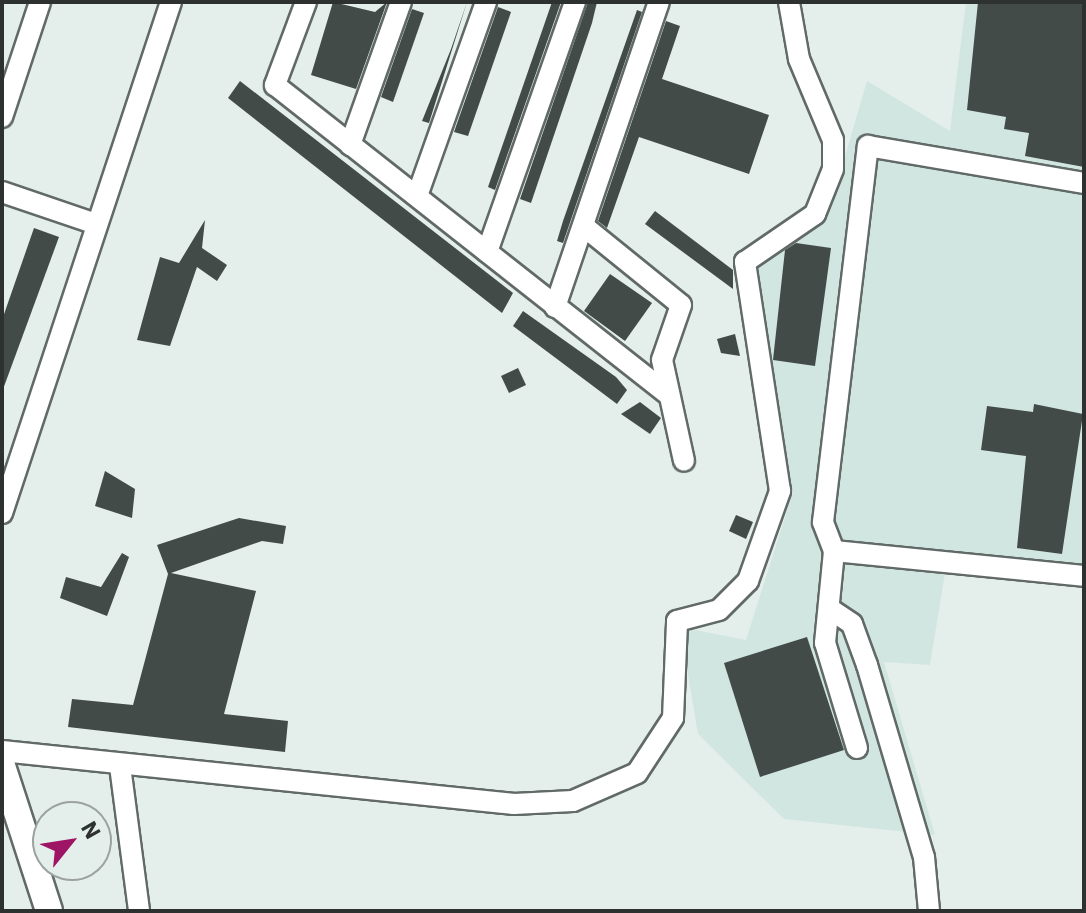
<!DOCTYPE html>
<html>
<head>
<meta charset="utf-8">
<style>
  body { margin:0 }
  #map { position:relative; width:1086px; height:913px; overflow:hidden; background:#e4eeeb; font-family:"IBM Plex Sans",sans-serif }
  div>[style] { position:absolute }
  .built>* { inset:0; background:#d2e6e1 }
  .building>* { inset:0; background:#424b48 }
  .roads { filter:drop-shadow(2px 0 #616a67) drop-shadow(-2px 0 #616a67) drop-shadow(0 2px #616a67) drop-shadow(0 -2px #616a67) }
  .minor>* { height:20px; margin:-10px; padding:0 10px; transform-origin:10px; border-radius:10px; background:#fff }
  .tertiary>* { height:26px; margin:-13px; padding:0 13px; transform-origin:13px; border-radius:13px; background:#fff }
  span { translate:-50% -50%; white-space:nowrap; text-align:center; line-height:1.15; -webkit-text-stroke:8px #e4eeeb; paint-order:stroke }
  .frame { position:absolute; inset:0; border:4px solid #2d3130; pointer-events:none }
  .north { position:absolute; left:32px; top:801px; width:80px; height:80px; box-sizing:border-box; background:#e4eeeb; border:2px solid #9ba2a0; border-radius:50%; rotate:60deg; font-size:22px; font-weight:700; line-height:32px; text-align:center; color:#2d3130 }
  .north::after { content:''; display:block; margin:auto; width:28px; height:36px; background:#9d1564; clip-path:polygon(50% 0,100% 100%,50% 72%,0 100%) }
</style>
</head>
<body>
<div id="map">
  <div class="built">
    <div style="clip-path:polygon(966px 2px,1084px 2px,1084px 588px,946px 567px,930px 665px,884px 662px,935px 835px,784px 819px,698px 734px,680px 627px,746px 640px,793px 492px,753px 262px,830px 208px,867px 81px,950px 131px)"></div>
  </div>
  <div class="building">
    <div style="clip-path:polygon(333px 2px,375px 12px,387px 2px,356px 89px,311px 75px)"></div>
    <div style="clip-path:polygon(467px 2px,429px 123px,422px 121px,451px 49px)"></div>
    <div style="clip-path:polygon(552px 2px,561px 2px,495px 190px,488px 187px)"></div>
    <div style="clip-path:polygon(588px 2px,597px 2px,592px 23px,531px 203px,520px 199px)"></div>
    <div style="clip-path:polygon(978px 2px,1084px 2px,1084px 167px,1025px 156px,1029px 133px,1004px 129px,1006px 117px,967px 110px)"></div>
    <div style="clip-path:polygon(498px 7px,511px 12px,468px 136px,454px 132px)"></div>
    <div style="clip-path:polygon(412px 9px,424px 13px,393px 102px,381px 97px)"></div>
    <div style="clip-path:polygon(637px 10px,642px 12px,563px 243px,557px 241px,563px 221px)"></div>
    <div style="clip-path:polygon(666px 21px,680px 26px,662px 79px,769px 115px,749px 174px,639px 137px,607px 228px,598px 221px)"></div>
    <div style="clip-path:polygon(240px 81px,513px 293px,502px 313px,228px 98px)"></div>
    <div style="clip-path:polygon(655px 211px,733px 270px,733px 289px,645px 224px)"></div>
    <div style="clip-path:polygon(205px 220px,202px 248px,227px 265px,217px 281px,197px 267px,170px 346px,137px 340px,160px 257px,179px 263px)"></div>
    <div style="clip-path:polygon(34px 228px,59px 237px,2px 392px,2px 320px)"></div>
    <div style="clip-path:polygon(796px 243px,831px 248px,815px 366px,773px 360px,785px 250px)"></div>
    <div style="clip-path:polygon(610px 274px,652px 303px,625px 341px,584px 311px)"></div>
    <div style="clip-path:polygon(523px 311px,616px 377px,627px 390px,617px 404px,513px 326px)"></div>
    <div style="clip-path:polygon(735px 334px,740px 356px,721px 353px,717px 339px)"></div>
    <div style="clip-path:polygon(518px 368px,526px 385px,509px 393px,501px 376px)"></div>
    <div style="clip-path:polygon(640px 402px,661px 418px,650px 434px,621px 414px)"></div>
    <div style="clip-path:polygon(1034px 404px,1083px 414px,1062px 554px,1017px 548px,1026px 456px,981px 450px,987px 406px,1033px 412px)"></div>
    <div style="clip-path:polygon(105px 471px,135px 489px,132px 518px,95px 506px)"></div>
    <div style="clip-path:polygon(736px 515px,753px 522px,746px 539px,729px 531px)"></div>
    <div style="clip-path:polygon(239px 518px,286px 526px,283px 544px,262px 541px,171px 573px,256px 591px,224px 714px,288px 721px,285px 752px,68px 727px,72px 699px,133px 705px,168px 574px,157px 545px)"></div>
    <div style="clip-path:polygon(122px 553px,129px 557px,107px 616px,60px 598px,66px 577px,101px 587px)"></div>
    <div style="clip-path:polygon(807px 637px,844px 750px,760px 777px,724px 663px)"></div>
  </div>
  <div class="roads">
    <div class="minor">
      <div style="left:306px;top:2px;width:89px;rotate:110.5deg"></div>
      <div style="left:275px;top:85px;width:501px;rotate:38.2deg"></div>
      <div style="left:2px;top:117px;width:121px;rotate:-71.7deg"></div>
      <div style="left:350px;top:145px;width:152px;rotate:-70.4deg"></div>
      <div style="left:2px;top:192px;width:99px;rotate:18.8deg"></div>
      <div style="left:417px;top:196px;width:206px;rotate:-70.4deg"></div>
      <div style="left:586px;top:228px;width:122px;rotate:39deg"></div>
      <div style="left:681px;top:305px;width:58px;rotate:109.1deg"></div>
      <div style="left:662px;top:360px;width:103px;rotate:77.7deg"></div>
      <div style="left:487px;top:252px;width:265px;rotate:-70.6deg"></div>
      <div style="left:555px;top:307px;width:322px;rotate:-71.2deg"></div>
      <div style="left:2px;top:513px;width:538px;rotate:-71.7deg"></div>
      <div style="left:834px;top:551px;width:251px;rotate:5.7deg"></div>
      <div style="left:833px;top:611px;width:23px;rotate:34deg"></div>
      <div style="left:852px;top:624px;width:44px;rotate:69.9deg"></div>
      <div style="left:867px;top:665px;width:200px;rotate:73.5deg"></div>
      <div style="left:924px;top:857px;width:54px;rotate:84.7deg"></div>
      <div style="left:857px;top:748px;width:110px;rotate:-106.9deg"></div>
      <div style="left:825px;top:643px;width:92px;rotate:-84.4deg"></div>
      <div style="left:834px;top:551px;width:31px;rotate:-111deg"></div>
      <div style="left:823px;top:522px;width:379px;rotate:-83.2deg"></div>
      <div style="left:868px;top:146px;width:219px;rotate:9.7deg"></div>
      <div style="left:2px;top:751px;width:515px;rotate:5.91deg"></div>
      <div style="left:514px;top:804px;width:59px;rotate:-2.9deg"></div>
      <div style="left:573px;top:801px;width:70px;rotate:-23.6deg"></div>
      <div style="left:637px;top:773px;width:66px;rotate:-56.8deg"></div>
      <div style="left:673px;top:718px;width:97px;rotate:-87.6deg"></div>
      <div style="left:677px;top:621px;width:43px;rotate:-14.7deg"></div>
      <div style="left:719px;top:610px;width:41px;rotate:-45deg"></div>
      <div style="left:748px;top:581px;width:96px;rotate:-70.4deg"></div>
      <div style="left:780px;top:491px;width:232px;rotate:-98.7deg"></div>
      <div style="left:745px;top:262px;width:85px;rotate:-34.4deg"></div>
      <div style="left:815px;top:214px;width:48px;rotate:-68.2deg"></div>
      <div style="left:833px;top:169px;width:29px;rotate:-90deg"></div>
      <div style="left:833px;top:140px;width:88px;rotate:-112.8deg"></div>
      <div style="left:799px;top:59px;width:58px;rotate:-100deg"></div>
      <div style="left:120px;top:766px;width:146px;rotate:82.5deg"></div>
    </div>
    <div class="tertiary">
      <div style="left:2px;top:766px;width:152px;rotate:72deg"></div>
    </div>
  </div>
  <div class="frame"></div>
  <div class="north">N</div>
</div>
</body>
</html>
